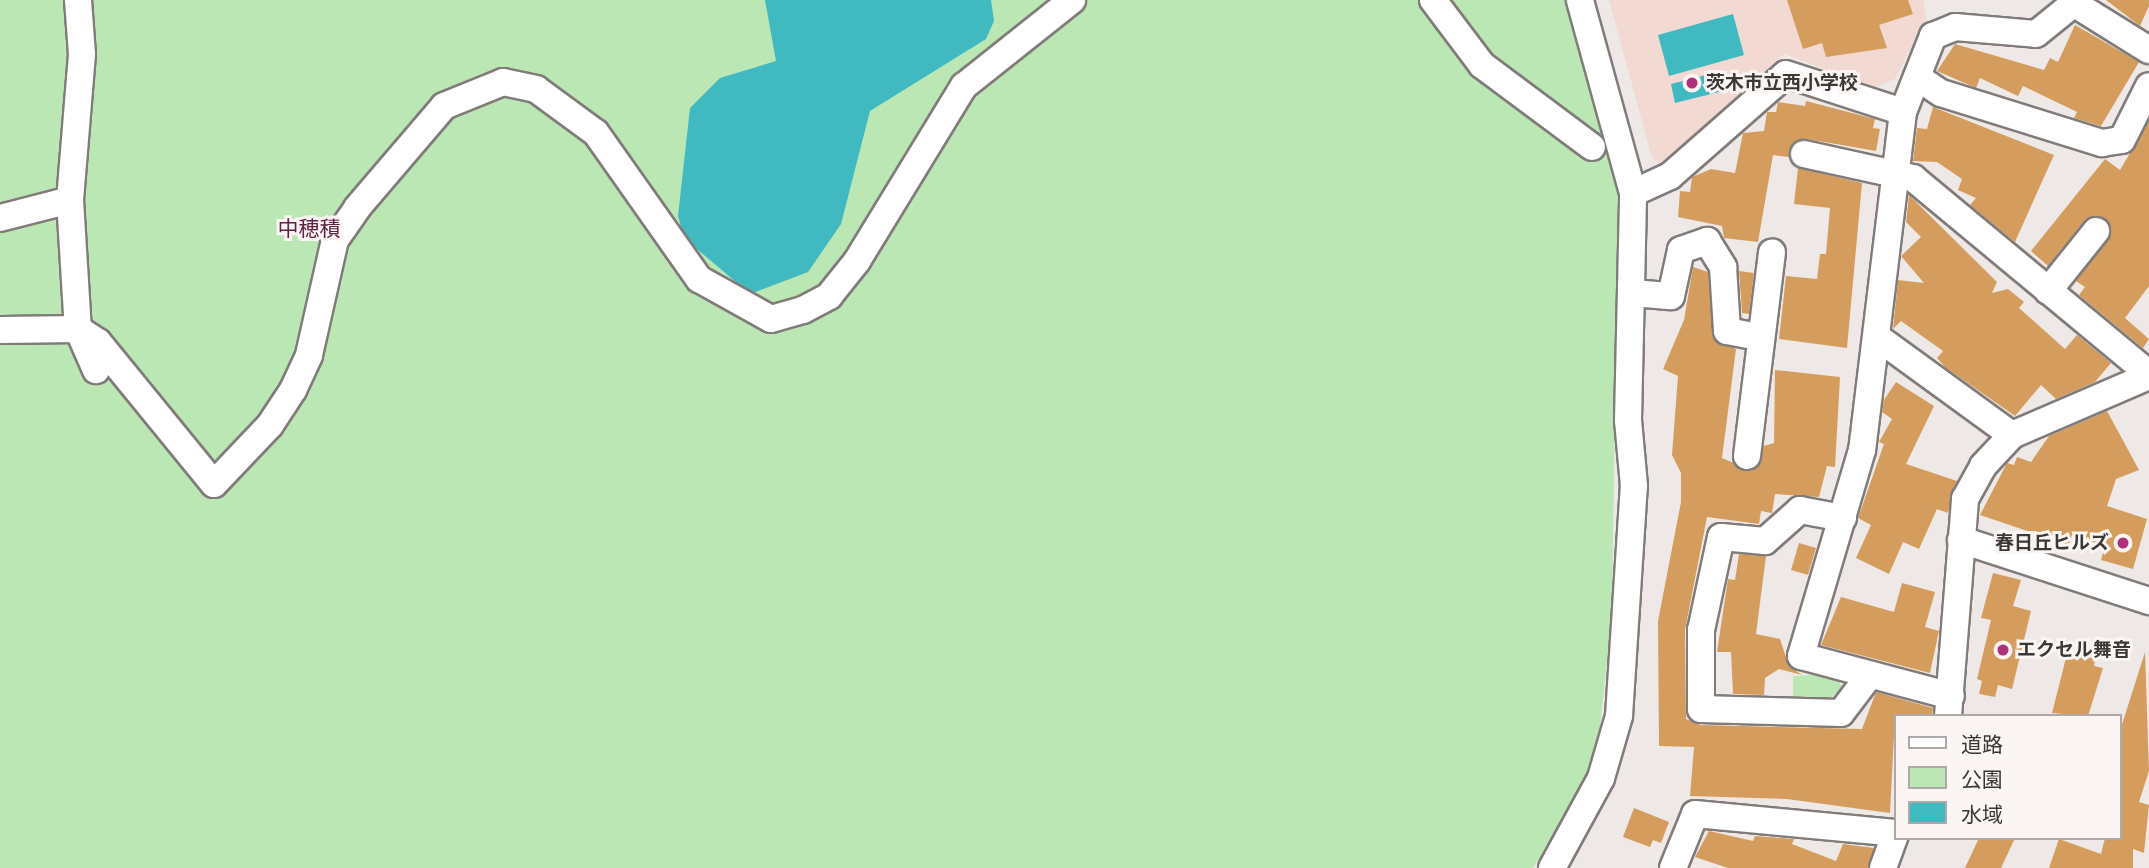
<!DOCTYPE html>
<html>
<head>
<meta charset="utf-8">
<style>
  body { margin:0 }
  #map { position:relative; width:2149px; height:868px; overflow:hidden; background:#eee8e6; font-family:Raleway,"Noto Sans JP",sans-serif }
  div>[style] { position:absolute }
  .education>* { inset:0; background:#f2d9d1 }
  .green>* { inset:0; background:#bbe7b5 }
  .water>* { inset:0; background:#40b9c0 }
  .building>* { inset:0; background:#d59d5d }
  .roads { filter:drop-shadow(2px 0 #817c7a) drop-shadow(-2px 0 #817c7a) drop-shadow(0 2px #817c7a) drop-shadow(0 -2px #817c7a) }
  .minor>* { height:26px; margin:-13px; padding:0 13px; transform-origin:13px; border-radius:13px; background:#fff }
  .dots>* { width:19px; height:19px; translate:-50% -50%; box-sizing:border-box; border:4px solid #fbf5f3; border-radius:50% }
  span { translate:-50% -50%; white-space:nowrap; text-align:center; line-height:1.15; -webkit-text-stroke:6px #fbf5f3; paint-order:stroke }
  .poi-label { font-size:19px; color:#3b3838; font-weight:700 }
  .left { translate:0 -50%; text-align:left }
  .right { translate:-100% -50%; text-align:right }
  .neighbourhood-label { font-size:21px; color:#612345 }
  .legend { position:absolute; left:1894px; top:714px; width:228px; height:126px; box-sizing:border-box; background:#fbf5f3; border:2px solid #aea9a8; margin:0; padding:9px 12px; list-style:none; font-size:21px; color:#3b3838 }
  .legend li { display:flex; align-items:center; gap:14px; height:35px }
  .legend b { width:35px; border:2px solid #aea9a8 }
</style>
</head>
<body>
<div id="map">
  <div class="education">
    <div style="clip-path:polygon(1609px 0,1923px 0,1926px 19px,1895px 79px,1875px 87px,1784px 54px,1660px 165px,1652px 158px)"></div>
  </div>
  <div class="green">
    <div style="clip-path:polygon(0 0,1568px 0,1618px 195px,1612px 612px,1599px 738px,1578px 795px,1533px 868px,0 868px)"></div>
    <div style="clip-path:polygon(1836px 674px,1842px 688px,1829px 699px,1793px 701px,1793px 676px)"></div>
  </div>
  <div class="water">
    <div style="clip-path:polygon(765px 0,991px 0,994px 21px,986px 39px,870px 111px,841px 224px,808px 272px,750px 294px,684px 238px,678px 216px,690px 108px,720px 78px,776px 61px)"></div>
    <div style="clip-path:polygon(1733px 14px,1744px 55px,1669px 76px,1658px 35px)"></div>
    <div style="clip-path:polygon(1718px 72px,1723px 91px,1675px 103px,1671px 84px)"></div>
  </div>
  <div class="building">
    <div style="clip-path:polygon(1787px 0,1908px 0,1913px 14px,1879px 25px,1887px 48px,1826px 57px,1822px 43px,1803px 49px)"></div>
    <div style="clip-path:polygon(2106px 0,2149px 0,2149px 6px,2140px 26px)"></div>
    <div style="clip-path:polygon(2075px 25px,2139px 62px,2101px 126px,2074px 118px,2077px 112px,2023px 86px,2018px 96px,1980px 78px,1976px 88px,1937px 71px,1955px 44px,2044px 70px,2050px 58px,2058px 62px)"></div>
    <div style="clip-path:polygon(1806px 101px,1875px 119px,1873px 128px,1880px 129px,1876px 151px,1807px 139px,1793px 143px,1789px 157px,1773px 155px,1758px 242px,1724px 238px,1722px 226px,1678px 217px,1680px 191px,1690px 192px,1692px 177px,1711px 169px,1735px 173px,1743px 133px,1764px 131px,1767px 112px,1776px 112px,1778px 102px,1805px 106px)"></div>
    <div style="clip-path:polygon(1933px 107px,2054px 155px,2015px 242px,1970px 205px,1976px 198px,1958px 190px,1962px 179px,1937px 162px,1913px 161px,1917px 128px,1927px 129px)"></div>
    <div style="clip-path:polygon(2149px 121px,2149px 286px,2125px 318px,2149px 339px,2143px 348px,2079px 295px,2085px 287px,2076px 281px,2111px 234px,2106px 219px,2084px 221px,2048px 266px,2031px 251px,2105px 159px,2120px 170px)"></div>
    <div style="clip-path:polygon(1798px 168px,1862px 183px,1847px 348px,1779px 339px,1786px 276px,1817px 279px,1820px 254px,1826px 254px,1830px 208px,1794px 204px)"></div>
    <div style="clip-path:polygon(1909px 195px,1997px 282px,1992px 293px,2008px 289px,2024px 302px,2019px 308px,2065px 349px,2077px 335px,2111px 363px,2095px 382px,2056px 399px,2041px 385px,2015px 416px,1945px 367px,1937px 358px,1943px 351px,1901px 321px,1893px 329px,1898px 280px,1924px 283px,1901px 256px,1921px 237px,1906px 222px)"></div>
    <div style="clip-path:polygon(1693px 267px,1708px 272px,1713px 338px,1736px 349px,1722px 458px,1752px 471px,1764px 446px,1774px 443px,1775px 370px,1840px 377px,1835px 467px,1827px 466px,1819px 497px,1775px 494px,1772px 513px,1761px 511px,1759px 524px,1707px 517px,1685px 630px,1686px 719px,1701px 725px,1862px 729px,1876px 692px,1933px 708px,1932px 716px,1895px 716px,1890px 813px,1787px 799px,1690px 796px,1694px 747px,1659px 746px,1658px 621px,1681px 502px,1681px 473px,1672px 455px,1678px 376px,1663px 369px,1684px 320px)"></div>
    <div style="clip-path:polygon(1739px 271px,1754px 273px,1749px 314px,1742px 313px)"></div>
    <div style="clip-path:polygon(1896px 382px,1934px 406px,1906px 464px,1957px 481px,1948px 513px,1937px 509px,1919px 549px,1903px 542px,1889px 574px,1856px 558px,1871px 525px,1858px 518px,1884px 444px,1879px 442px,1892px 419px,1882px 412px,1884px 400px)"></div>
    <div style="clip-path:polygon(2107px 411px,2139px 470px,2116px 479px,2107px 506px,2147px 519px,2133px 569px,2101px 560px,2105px 546px,2072px 535px,2069px 545px,1980px 515px,2007px 463px,2014px 465px,2017px 457px,2031px 462px,2049px 436px)"></div>
    <div style="clip-path:polygon(1799px 543px,1816px 548px,1808px 575px,1791px 570px)"></div>
    <div style="clip-path:polygon(1739px 554px,1766px 556px,1756px 634px,1780px 639px,1789px 666px,1802px 675px,1779px 669px,1765px 678px,1764px 695px,1733px 694px,1731px 652px,1717px 652px,1728px 579px,1735px 580px)"></div>
    <div style="clip-path:polygon(1993px 573px,2021px 580px,2013px 606px,2031px 611px,2012px 689px,1998px 685px,1995px 697px,1979px 694px,1982px 681px,1977px 679px,1991px 620px,1981px 618px)"></div>
    <div style="clip-path:polygon(1902px 583px,1935px 592px,1925px 627px,1939px 631px,1930px 673px,1821px 645px,1841px 597px,1894px 612px)"></div>
    <div style="clip-path:polygon(2068px 650px,2096px 657px,2094px 666px,2103px 668px,2088px 716px,2052px 713px)"></div>
    <div style="clip-path:polygon(2145px 652px,2149px 771px,2139px 802px,2149px 805px,2144px 853px,2133px 849px,2133px 868px,2049px 868px,2059px 839px,2101px 854px,2105px 838px,2119px 838px,2119px 734px)"></div>
    <div style="clip-path:polygon(1634px 808px,1669px 822px,1661px 843px,1653px 840px,1650px 847px,1623px 837px)"></div>
    <div style="clip-path:polygon(1709px 831px,1753px 841px,1755px 836px,1794px 839px,1792px 844px,1836px 861px,1843px 844px,1874px 848px,1868px 868px,1728px 868px,1695px 857px)"></div>
    <div style="clip-path:polygon(1979px 838px,2015px 838px,2001px 868px,1965px 868px)"></div>
  </div>
  <div class="roads">
    <div class="minor">
      <div style="left:78px;top:0;width:54px;rotate:85.8deg"></div>
      <div style="left:82px;top:54px;width:146px;rotate:94.7deg"></div>
      <div style="left:70px;top:200px;width:129px;rotate:86.5deg"></div>
      <div style="left:78px;top:329px;width:45px;rotate:66.3deg"></div>
      <div style="left:1433px;top:0;width:81px;rotate:53deg"></div>
      <div style="left:1482px;top:65px;width:137px;rotate:36.7deg"></div>
      <div style="left:2075px;top:4px;width:87px;rotate:31.9deg"></div>
      <div style="left:1917px;top:77px;width:29px;rotate:34deg"></div>
      <div style="left:1941px;top:93px;width:169px;rotate:17.3deg"></div>
      <div style="left:2102px;top:143px;width:20px;rotate:-9deg"></div>
      <div style="left:2122px;top:140px;width:60px;rotate:-63.4deg"></div>
      <div style="left:1903px;top:112px;width:340px;rotate:96.9deg"></div>
      <div style="left:1862px;top:450px;width:215px;rotate:106.5deg"></div>
      <div style="left:1801px;top:656px;width:155px;rotate:14.9deg"></div>
      <div style="left:1804px;top:154px;width:112px;rotate:12.4deg"></div>
      <div style="left:1913px;top:178px;width:307px;rotate:39.7deg"></div>
      <div style="left:1633px;top:193px;width:41px;rotate:-24.7deg"></div>
      <div style="left:1670px;top:176px;width:154px;rotate:-41.3deg"></div>
      <div style="left:1786px;top:74px;width:123px;rotate:18deg"></div>
      <div style="left:1903px;top:112px;width:82px;rotate:-68.5deg"></div>
      <div style="left:1933px;top:36px;width:24px;rotate:-22deg"></div>
      <div style="left:1955px;top:27px;width:81px;rotate:4.9deg"></div>
      <div style="left:2036px;top:34px;width:54px;rotate:-39deg"></div>
      <div style="left:0;top:218px;width:72px;rotate:-14.4deg"></div>
      <div style="left:2048px;top:291px;width:77px;rotate:-51.3deg"></div>
      <div style="left:1633px;top:293px;width:38px;rotate:5deg"></div>
      <div style="left:1671px;top:296px;width:47px;rotate:-77.7deg"></div>
      <div style="left:1681px;top:250px;width:28px;rotate:-19deg"></div>
      <div style="left:1707px;top:241px;width:31px;rotate:58deg"></div>
      <div style="left:1723px;top:267px;width:64px;rotate:86.4deg"></div>
      <div style="left:1727px;top:331px;width:32px;rotate:11deg"></div>
      <div style="left:1px;top:330px;width:77px;rotate:-0.7deg"></div>
      <div style="left:78px;top:329px;width:24px;rotate:33deg"></div>
      <div style="left:98px;top:342px;width:183px;rotate:50.8deg"></div>
      <div style="left:214px;top:484px;width:81px;rotate:-46.5deg"></div>
      <div style="left:270px;top:425px;width:42px;rotate:-56.7deg"></div>
      <div style="left:293px;top:390px;width:38px;rotate:-65deg"></div>
      <div style="left:309px;top:355px;width:118px;rotate:-77.3deg"></div>
      <div style="left:335px;top:240px;width:39px;rotate:-55deg"></div>
      <div style="left:357px;top:208px;width:134px;rotate:-49.5deg"></div>
      <div style="left:444px;top:106px;width:64px;rotate:-22.1deg"></div>
      <div style="left:503px;top:82px;width:34px;rotate:12deg"></div>
      <div style="left:536px;top:89px;width:74px;rotate:36.3deg"></div>
      <div style="left:596px;top:133px;width:179px;rotate:54.8deg"></div>
      <div style="left:699px;top:279px;width:82px;rotate:29.1deg"></div>
      <div style="left:771px;top:319px;width:33px;rotate:-16deg"></div>
      <div style="left:803px;top:310px;width:30px;rotate:-28deg"></div>
      <div style="left:829px;top:296px;width:45px;rotate:-51.3deg"></div>
      <div style="left:857px;top:261px;width:205px;rotate:-58.6deg"></div>
      <div style="left:964px;top:86px;width:138px;rotate:-38.5deg"></div>
      <div style="left:1877px;top:337px;width:167px;rotate:36deg"></div>
      <div style="left:1747px;top:456px;width:205px;rotate:-83deg"></div>
      <div style="left:1843px;top:518px;width:44px;rotate:-169.5deg"></div>
      <div style="left:1800px;top:510px;width:47px;rotate:138.5deg"></div>
      <div style="left:1765px;top:541px;width:44px;rotate:-174.8deg"></div>
      <div style="left:1721px;top:537px;width:95px;rotate:102.1deg"></div>
      <div style="left:1701px;top:630px;width:79px;rotate:90deg"></div>
      <div style="left:1701px;top:709px;width:140px;rotate:1.6deg"></div>
      <div style="left:1841px;top:713px;width:46px;rotate:-52.9deg"></div>
      <div style="left:1961px;top:540px;width:198px;rotate:18deg"></div>
      <div style="left:1948px;top:716px;width:218px;rotate:-85.5deg"></div>
      <div style="left:1965px;top:499px;width:38px;rotate:-61deg"></div>
      <div style="left:1983px;top:466px;width:42px;rotate:-46.9deg"></div>
      <div style="left:2012px;top:435px;width:149px;rotate:-23.3deg"></div>
      <div style="left:1552px;top:868px;width:102px;rotate:-61.4deg"></div>
      <div style="left:1601px;top:778px;width:65px;rotate:-73.8deg"></div>
      <div style="left:1619px;top:716px;width:230px;rotate:-86.3deg"></div>
      <div style="left:1634px;top:486px;width:66px;rotate:-95.2deg"></div>
      <div style="left:1628px;top:420px;width:227px;rotate:-88.7deg"></div>
      <div style="left:1633px;top:193px;width:200px;rotate:-105.4deg"></div>
      <div style="left:1673px;top:868px;width:58px;rotate:-67.8deg"></div>
      <div style="left:1695px;top:814px;width:201px;rotate:5.4deg"></div>
      <div style="left:1883px;top:868px;width:35px;rotate:-70deg"></div>
    </div>
  </div>
  <div class="dots">
    <div style="left:1692px;top:83px;background:#b1307b"></div>
    <div style="left:2123px;top:543px;background:#b1307b"></div>
    <div style="left:2003px;top:650px;background:#b1307b"></div>
  </div>
  <div class="poi-label">
    <span class="left" style="left:1706px;top:83px">茨木市立西小学校</span>
    <span class="right" style="left:2109px;top:543px">春日丘ヒルズ</span>
    <span class="left" style="left:2017px;top:650px">エクセル舞音</span>
  </div>
  <div class="neighbourhood-label">
    <span style="left:309px;top:229px">中穂積</span>
  </div>
  <ul class="legend">
  <li><b style="height:9px;background:#fff"></b>道路</li>
  <li><b style="height:19px;background:#bbe7b5"></b>公園</li>
  <li><b style="height:19px;background:#40b9c0"></b>水域</li>
  </ul>
</div>
</body>
</html>
